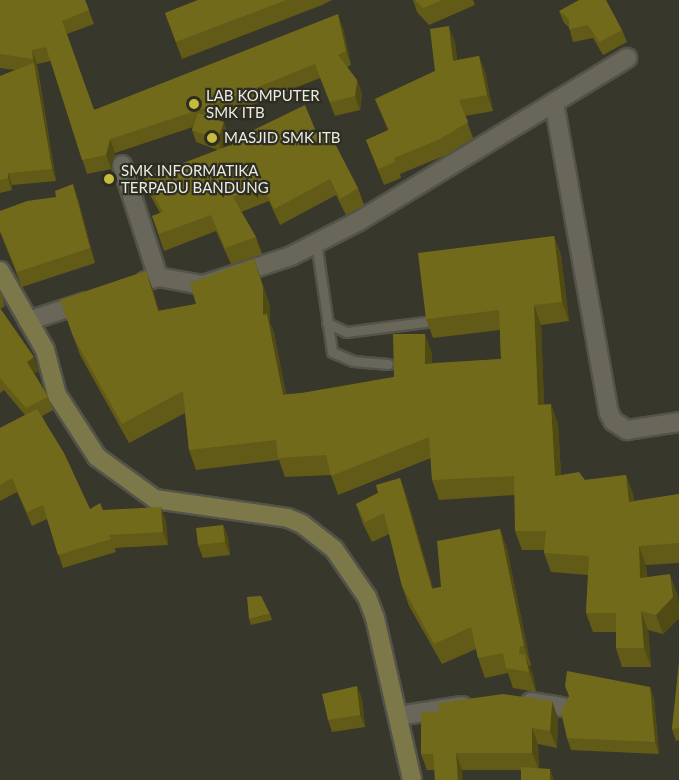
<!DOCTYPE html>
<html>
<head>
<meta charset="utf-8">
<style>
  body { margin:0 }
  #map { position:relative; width:679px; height:780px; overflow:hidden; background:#38372b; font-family:Lato,sans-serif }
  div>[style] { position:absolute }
  .roads { filter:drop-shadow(2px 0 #545349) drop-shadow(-2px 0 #545349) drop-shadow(0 2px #545349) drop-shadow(0 -2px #545349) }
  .service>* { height:9px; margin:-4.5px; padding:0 4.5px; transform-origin:4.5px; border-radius:4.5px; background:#68675a }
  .minor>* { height:18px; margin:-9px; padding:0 9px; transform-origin:9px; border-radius:9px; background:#68675a }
  .secondary>* { height:18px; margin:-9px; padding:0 9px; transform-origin:9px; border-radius:9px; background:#7c784a }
  .wall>* { inset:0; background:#625b17 }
  .shaded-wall>* { inset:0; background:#504a13 }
  .building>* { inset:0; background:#726a1b }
  .dots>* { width:16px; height:16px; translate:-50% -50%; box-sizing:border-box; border:3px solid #2e2d21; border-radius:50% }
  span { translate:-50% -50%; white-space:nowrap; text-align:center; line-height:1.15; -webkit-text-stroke:4.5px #2e2d21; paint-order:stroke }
  .poi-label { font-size:15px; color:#ecebe3 }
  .left { translate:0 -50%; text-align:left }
</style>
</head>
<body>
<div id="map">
  <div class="roads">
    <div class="service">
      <div style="left:316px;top:242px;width:111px;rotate:81.7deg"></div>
      <div style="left:332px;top:352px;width:23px;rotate:23deg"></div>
      <div style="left:353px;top:361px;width:35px;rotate:5deg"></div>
      <div style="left:327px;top:323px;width:21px;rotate:25deg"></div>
      <div style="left:346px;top:332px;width:80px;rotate:-7.2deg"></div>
    </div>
    <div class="minor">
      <div style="left:554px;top:102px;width:316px;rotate:80deg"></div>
      <div style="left:609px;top:413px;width:9px;rotate:63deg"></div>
      <div style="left:613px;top:421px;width:17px;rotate:33deg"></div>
      <div style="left:627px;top:430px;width:53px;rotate:-8.7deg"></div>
      <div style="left:122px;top:165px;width:118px;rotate:72.2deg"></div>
      <div style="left:158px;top:277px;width:13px;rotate:162deg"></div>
      <div style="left:158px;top:277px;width:46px;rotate:10.1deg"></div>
      <div style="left:203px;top:285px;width:93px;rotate:-18.2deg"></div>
      <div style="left:291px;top:256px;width:76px;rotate:-27.2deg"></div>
      <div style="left:359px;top:221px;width:314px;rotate:-31.3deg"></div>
      <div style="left:28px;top:321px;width:61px;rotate:-18.1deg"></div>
      <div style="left:531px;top:702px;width:31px;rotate:9deg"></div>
      <div style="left:398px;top:716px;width:65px;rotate:-8.9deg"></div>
    </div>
    <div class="secondary">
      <div style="left:0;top:271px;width:91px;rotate:60.3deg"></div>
      <div style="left:45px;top:350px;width:47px;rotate:75.1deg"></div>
      <div style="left:57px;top:395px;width:74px;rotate:57.2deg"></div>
      <div style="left:97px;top:457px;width:72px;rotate:35.9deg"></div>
      <div style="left:155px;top:499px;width:134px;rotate:8.1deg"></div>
      <div style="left:288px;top:518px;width:15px;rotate:23deg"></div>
      <div style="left:302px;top:524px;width:41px;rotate:38deg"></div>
      <div style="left:334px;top:549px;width:58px;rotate:55.5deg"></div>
      <div style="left:367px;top:597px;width:22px;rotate:69deg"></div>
      <div style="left:375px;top:618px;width:166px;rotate:77.1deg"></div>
    </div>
  </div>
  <div class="wall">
    <div style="clip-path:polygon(0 0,85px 0,94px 24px,67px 34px,94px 110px,343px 28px,351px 65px,347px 67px,357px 80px,362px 94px,360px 110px,335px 116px,320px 78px,216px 119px,228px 134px,223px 148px,233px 144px,231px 141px,319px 139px,358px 188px,364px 205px,346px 215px,336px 195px,280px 225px,269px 201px,241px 212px,256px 237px,262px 254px,231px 264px,216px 231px,164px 251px,152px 216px,160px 213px,150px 195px,144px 178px,218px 150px,196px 142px,192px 130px,193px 127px,115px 153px,111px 169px,87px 174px,51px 61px,37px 64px,56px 181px,12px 185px,12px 190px,0 193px,0 76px,15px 70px,0 68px)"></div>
    <div style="clip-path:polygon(198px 0,332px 0,322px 5px,182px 59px,165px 13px)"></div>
    <div style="clip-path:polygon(413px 0,473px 0,475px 5px,429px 25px,417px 12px)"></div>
    <div style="clip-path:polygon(559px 11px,622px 30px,627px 42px,603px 55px,593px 38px,573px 42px,569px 27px,564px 23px)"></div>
    <div style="clip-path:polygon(455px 42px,457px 60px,479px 56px,485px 72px,493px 111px,465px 116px,473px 138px,446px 155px,400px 174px,401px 178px,384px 185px,366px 140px,388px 130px,375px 99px,435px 71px)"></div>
    <div style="clip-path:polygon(78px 199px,95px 263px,22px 287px,0 232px,0 211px)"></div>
    <div style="clip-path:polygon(554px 236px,561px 255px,569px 321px,541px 325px,544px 404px,558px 423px,561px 475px,585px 480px,626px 475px,633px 494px,634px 501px,679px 494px,679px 563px,646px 565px,647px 577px,677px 593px,679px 607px,679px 618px,663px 634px,648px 630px,651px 667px,622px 667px,616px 648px,616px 632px,593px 632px,586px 613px,588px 575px,551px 572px,544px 553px,544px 550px,522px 550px,515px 531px,515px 495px,439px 500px,432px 480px,431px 458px,338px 495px,331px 475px,285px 477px,279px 460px,196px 470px,189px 450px,185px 413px,129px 443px,80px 355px,60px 300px,146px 271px,153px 290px,159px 311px,196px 304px,254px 259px,270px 306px,270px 323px,274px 333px,286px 394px,302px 393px,394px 377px,432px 353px,432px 363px,501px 359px,500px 330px,433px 338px,426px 319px)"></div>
    <div style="clip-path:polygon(0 291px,5px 306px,0 309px,39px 371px,34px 373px,48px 397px,53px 410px,42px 416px,90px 509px,166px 521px,168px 545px,115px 548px,116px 552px,63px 568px,47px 519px,32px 526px,17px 492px,0 501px,0 428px,25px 415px,4px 390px,0 393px)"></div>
    <div style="clip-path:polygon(400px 478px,407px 498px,433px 588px,441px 587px,500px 529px,507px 549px,531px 666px,529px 666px,533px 675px,536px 692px,513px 688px,508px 673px,485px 678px,478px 658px,476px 649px,442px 664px,409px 606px,402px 586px,389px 534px,372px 542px,363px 524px,356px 504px,378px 493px)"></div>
    <div style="clip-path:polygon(223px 525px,228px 538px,230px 555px,203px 558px,198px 545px)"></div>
    <div style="clip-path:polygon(270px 614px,272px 620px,251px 625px,249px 619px)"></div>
    <div style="clip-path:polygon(679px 663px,679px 740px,676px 741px,672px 729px)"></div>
    <div style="clip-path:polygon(650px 687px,654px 699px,659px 754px,571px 750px,567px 738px)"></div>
    <div style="clip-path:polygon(362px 698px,365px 727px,332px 732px,328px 720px)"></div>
    <div style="clip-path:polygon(439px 712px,558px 718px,557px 748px,538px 744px,539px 768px,521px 770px,427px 770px,421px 754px)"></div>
  </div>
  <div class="shaded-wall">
    <div style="clip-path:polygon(338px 14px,343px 28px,351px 65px,346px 51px)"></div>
    <div style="clip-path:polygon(449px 26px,455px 42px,459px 77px,453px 61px)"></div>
    <div style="clip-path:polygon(32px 50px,37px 64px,38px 73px,33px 59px)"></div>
    <div style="clip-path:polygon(479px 56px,485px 72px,493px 111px,487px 95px)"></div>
    <div style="clip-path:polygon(34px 63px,38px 75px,56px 181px,52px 169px)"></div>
    <div style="clip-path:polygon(357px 80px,362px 94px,360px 110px,355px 96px)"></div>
    <div style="clip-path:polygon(224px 122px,228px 134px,222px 152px,218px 139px)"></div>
    <div style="clip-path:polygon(110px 139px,115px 153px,111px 169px,106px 155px)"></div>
    <div style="clip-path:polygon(8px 173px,12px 185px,12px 190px,8px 178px)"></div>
    <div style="clip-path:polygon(73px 184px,78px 199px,95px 263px,90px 248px)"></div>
    <div style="clip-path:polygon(554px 236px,561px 255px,569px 321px,562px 302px)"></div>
    <div style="clip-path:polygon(254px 259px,270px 306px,270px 323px,274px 333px,290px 414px,283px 395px,263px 315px)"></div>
    <div style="clip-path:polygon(146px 271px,153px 290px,165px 331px,158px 311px)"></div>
    <div style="clip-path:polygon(534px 305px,541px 325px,545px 424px,538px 405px)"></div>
    <div style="clip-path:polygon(425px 334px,432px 353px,432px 383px,425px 364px)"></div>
    <div style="clip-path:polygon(34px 357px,39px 371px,32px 375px,27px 362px)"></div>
    <div style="clip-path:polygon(551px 404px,558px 423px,562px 495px,555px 476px)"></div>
    <div style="clip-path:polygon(626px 475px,633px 494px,636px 521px,629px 502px)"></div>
    <div style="clip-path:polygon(400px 478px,407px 498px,439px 609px,432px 589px)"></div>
    <div style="clip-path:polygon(161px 507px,166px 521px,168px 545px,163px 532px)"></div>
    <div style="clip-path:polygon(223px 525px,228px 538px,230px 555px,225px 542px)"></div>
    <div style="clip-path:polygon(500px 529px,507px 549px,531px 666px,524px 646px)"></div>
    <div style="clip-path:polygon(639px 546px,646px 565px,647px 597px,640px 578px)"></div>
    <div style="clip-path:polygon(670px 574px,677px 593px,679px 607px,679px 618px,663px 634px,656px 615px)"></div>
    <div style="clip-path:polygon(641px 611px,648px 630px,651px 667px,644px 648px)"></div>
    <div style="clip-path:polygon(525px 655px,533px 675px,536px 692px,529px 672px)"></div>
    <div style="clip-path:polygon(357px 686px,362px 698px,365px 727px,360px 715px)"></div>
    <div style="clip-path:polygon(650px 687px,654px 699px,659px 754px,655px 742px)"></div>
    <div style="clip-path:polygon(552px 701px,558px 718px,557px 748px,550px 731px)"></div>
    <div style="clip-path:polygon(532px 728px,538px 744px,539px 770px,532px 753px)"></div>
    <div style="clip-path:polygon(456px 753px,462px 770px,463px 780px,458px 780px)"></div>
    <div style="clip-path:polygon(550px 769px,554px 780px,550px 780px)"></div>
  </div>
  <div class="building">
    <div style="clip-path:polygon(0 0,85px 0,89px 10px,62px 21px,94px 110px,338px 14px,346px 51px,338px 55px,357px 80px,355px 96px,330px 102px,315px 64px,211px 106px,110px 139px,106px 155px,82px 160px,46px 47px,32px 50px,33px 59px,0 54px)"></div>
    <div style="clip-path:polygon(198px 0,286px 0,176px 42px,165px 13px)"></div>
    <div style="clip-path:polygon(415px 0,442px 0,423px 8px)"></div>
    <div style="clip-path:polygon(579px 0,606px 0,622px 30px,599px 42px,588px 25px,569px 29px,569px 19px,559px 11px)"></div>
    <div style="clip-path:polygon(449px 26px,453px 61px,479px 56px,487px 95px,459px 100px,468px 122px,440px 139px,394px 158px,395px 162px,378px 169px,366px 140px,389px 130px,375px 99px,435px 71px,430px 29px)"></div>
    <div style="clip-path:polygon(34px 63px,52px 169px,8px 173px,8px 178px,0 180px,0 76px)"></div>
    <div style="clip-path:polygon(305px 105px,319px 139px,330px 134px,358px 188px,340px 199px,330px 179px,274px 209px,263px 185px,233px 197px,256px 237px,225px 248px,211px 215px,159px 234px,152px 216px,163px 212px,144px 178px,236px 143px,231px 141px)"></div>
    <div style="clip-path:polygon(198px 113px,224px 122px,218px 139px,192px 130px)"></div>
    <div style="clip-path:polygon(73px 184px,90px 248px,17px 272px,0 230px,0 211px,27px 201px,56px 197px,55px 191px)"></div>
    <div style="clip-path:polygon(554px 236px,562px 302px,534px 305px,538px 405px,551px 404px,555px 476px,579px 472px,585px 480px,626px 475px,629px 502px,679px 494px,679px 543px,639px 546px,640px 578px,670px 574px,673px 597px,656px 615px,641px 611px,644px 648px,616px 648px,616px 613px,586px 613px,589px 556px,544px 553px,546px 531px,515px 531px,514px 476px,432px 480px,429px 437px,331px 476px,326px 455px,278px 458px,276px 440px,189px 450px,183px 391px,122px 424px,73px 336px,60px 300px,146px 271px,158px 311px,196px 304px,190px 283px,254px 259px,263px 287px,263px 315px,267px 314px,283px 395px,302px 393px,394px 377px,393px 334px,425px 334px,425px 364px,501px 359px,499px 310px,426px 319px,418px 253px)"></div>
    <div style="clip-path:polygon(0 308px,34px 357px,27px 362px,48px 397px,26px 408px,0 378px)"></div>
    <div style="clip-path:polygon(37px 409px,64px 453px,90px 509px,100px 503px,103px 510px,161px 507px,163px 532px,109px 535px,111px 539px,58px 555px,43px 505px,27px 512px,12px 478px,0 485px,0 428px)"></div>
    <div style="clip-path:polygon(400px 478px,432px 589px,441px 587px,437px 541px,500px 529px,524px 646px,520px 646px,519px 654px,525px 655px,529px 672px,506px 668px,503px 653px,478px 658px,471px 627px,434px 644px,402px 586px,384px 513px,365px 522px,356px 504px,378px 493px,376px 485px)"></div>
    <div style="clip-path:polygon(223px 525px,225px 542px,198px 545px,196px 528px)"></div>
    <div style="clip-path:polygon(261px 596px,270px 614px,249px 619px,247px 597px)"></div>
    <div style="clip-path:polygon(679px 663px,679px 728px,672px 729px)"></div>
    <div style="clip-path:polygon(567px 671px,650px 687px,655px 742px,567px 738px,561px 712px,569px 696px,565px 686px)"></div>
    <div style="clip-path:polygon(357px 686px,360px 715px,328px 720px,322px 694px)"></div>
    <div style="clip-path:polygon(503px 694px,552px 701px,550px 731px,532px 728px,532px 753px,456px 753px,458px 780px,435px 780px,433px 754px,421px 754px,421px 712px,439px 712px,439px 703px)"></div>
    <div style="clip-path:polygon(521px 767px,550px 769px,550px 780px,521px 780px)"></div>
  </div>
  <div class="dots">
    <div style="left:194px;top:104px;background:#c7bb3b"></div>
    <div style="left:212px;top:138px;background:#c7bb3b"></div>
    <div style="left:109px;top:179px;background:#c7bb3b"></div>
  </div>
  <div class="poi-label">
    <span class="left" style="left:206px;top:104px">LAB KOMPUTER<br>SMK ITB</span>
    <span class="left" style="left:224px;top:138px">MASJID SMK ITB</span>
    <span class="left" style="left:121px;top:179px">SMK INFORMATIKA<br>TERPADU BANDUNG</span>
  </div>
</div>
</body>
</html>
